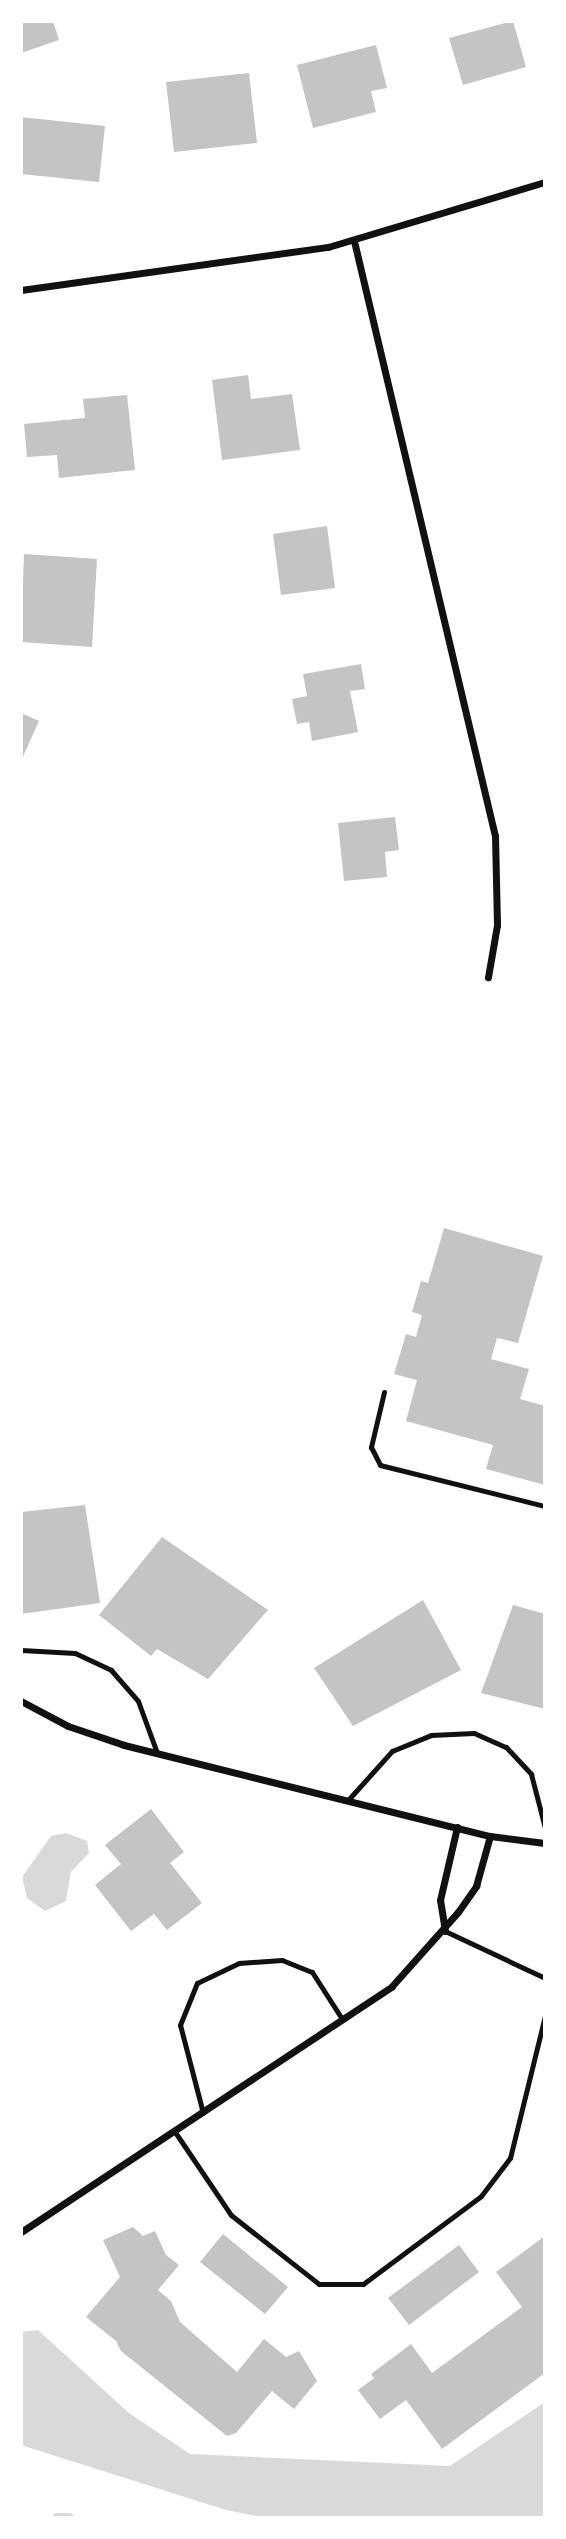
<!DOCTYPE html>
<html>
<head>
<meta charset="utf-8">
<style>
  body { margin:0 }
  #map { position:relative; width:566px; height:2539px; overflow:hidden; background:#fff; font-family:Mulish,sans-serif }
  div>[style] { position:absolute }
  .water>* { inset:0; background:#d9d9d9 }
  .stream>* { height:10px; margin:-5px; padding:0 5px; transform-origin:5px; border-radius:5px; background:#d9d9d9 }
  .building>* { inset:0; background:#c4c4c4 }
  .service>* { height:5px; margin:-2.5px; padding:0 2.5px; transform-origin:2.5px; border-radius:2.5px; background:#111 }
  .minor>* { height:7px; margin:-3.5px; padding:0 3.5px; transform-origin:3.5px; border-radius:3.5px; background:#111 }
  span { translate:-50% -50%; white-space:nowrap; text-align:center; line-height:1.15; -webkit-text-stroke:7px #fff; paint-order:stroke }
  .frame { position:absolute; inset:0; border:23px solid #fff; pointer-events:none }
</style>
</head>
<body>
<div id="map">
  <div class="water">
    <div style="clip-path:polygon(66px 1833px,87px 1841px,89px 1853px,71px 1872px,66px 1901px,45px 1911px,27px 1898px,22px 1877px,51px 1836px)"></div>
    <div style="clip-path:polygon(38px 2330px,129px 2413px,190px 2454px,450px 2466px,545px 2402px,545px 2518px,266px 2518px,226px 2510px,21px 2445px,21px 2332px)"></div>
  </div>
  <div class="stream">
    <div style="left:57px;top:2518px;width:12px"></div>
  </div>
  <div class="building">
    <div style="clip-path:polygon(21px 21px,53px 21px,59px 40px,21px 53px)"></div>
    <div style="clip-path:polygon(513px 21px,526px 67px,463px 85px,449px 38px)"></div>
    <div style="clip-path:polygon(376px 45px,387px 88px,371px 91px,376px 112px,313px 128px,297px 65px)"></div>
    <div style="clip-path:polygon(249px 73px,257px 143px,174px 152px,166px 82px)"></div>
    <div style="clip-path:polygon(21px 117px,105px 126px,99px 182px,21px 174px)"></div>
    <div style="clip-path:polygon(248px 375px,251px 399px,292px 394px,300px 450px,222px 460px,212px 380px)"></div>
    <div style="clip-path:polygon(127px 395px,135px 470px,59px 478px,57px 455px,27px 457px,24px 424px,85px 418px,83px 399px)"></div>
    <div style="clip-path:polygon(327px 526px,335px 588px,281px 595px,273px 534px)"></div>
    <div style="clip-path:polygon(24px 554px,97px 559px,92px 647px,21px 642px)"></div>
    <div style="clip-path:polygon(361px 664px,365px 689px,350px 691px,358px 732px,312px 741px,309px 722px,297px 724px,292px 699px,307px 696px,303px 674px)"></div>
    <div style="clip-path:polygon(21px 713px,39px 721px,21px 761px)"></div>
    <div style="clip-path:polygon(395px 817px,399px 850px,385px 852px,387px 877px,344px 881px,338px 823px)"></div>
    <div style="clip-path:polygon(444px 1228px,543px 1256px,518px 1343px,497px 1338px,491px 1359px,529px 1369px,520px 1399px,545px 1406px,545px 1485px,486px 1469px,493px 1445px,406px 1421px,417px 1380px,394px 1374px,406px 1334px,416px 1337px,422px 1315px,412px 1312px,421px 1281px,428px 1283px)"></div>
    <div style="clip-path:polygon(85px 1505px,100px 1603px,21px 1614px,21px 1512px)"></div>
    <div style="clip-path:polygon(162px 1537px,268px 1610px,208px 1679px,157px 1649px,151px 1656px,99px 1615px)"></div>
    <div style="clip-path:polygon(423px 1600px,461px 1670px,353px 1726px,314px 1668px)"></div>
    <div style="clip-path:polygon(513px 1605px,545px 1614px,545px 1709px,481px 1693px)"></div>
    <div style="clip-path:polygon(151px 1809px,184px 1852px,170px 1863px,202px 1903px,167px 1930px,154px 1914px,131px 1931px,95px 1885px,121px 1864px,105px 1845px)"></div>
    <div style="clip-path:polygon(133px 2227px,143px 2236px,155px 2231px,166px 2255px,179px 2265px,158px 2290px,171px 2301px,180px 2322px,237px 2372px,264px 2339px,286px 2357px,299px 2351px,317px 2381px,294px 2409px,272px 2391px,236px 2433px,227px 2436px,121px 2351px,116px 2341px,86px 2317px,120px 2277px,103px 2240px)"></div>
    <div style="clip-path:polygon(223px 2234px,288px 2287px,265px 2314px,200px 2262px)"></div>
    <div style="clip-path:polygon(545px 2236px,545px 2373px,442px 2449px,406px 2400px,380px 2419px,358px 2390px,374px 2378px,371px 2374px,411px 2344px,432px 2373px,522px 2307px,496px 2272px)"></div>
    <div style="clip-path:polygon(459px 2245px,479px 2272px,409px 2325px,388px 2298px)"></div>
  </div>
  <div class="service">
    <div style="left:384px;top:1392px;width:57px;rotate:103.3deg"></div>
    <div style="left:371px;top:1447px;width:20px;rotate:63deg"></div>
    <div style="left:380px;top:1465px;width:170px;rotate:14deg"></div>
    <div style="left:21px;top:1650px;width:54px;rotate:3.2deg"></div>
    <div style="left:75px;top:1653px;width:40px;rotate:25deg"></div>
    <div style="left:111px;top:1670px;width:41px;rotate:48.9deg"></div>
    <div style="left:138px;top:1701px;width:55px;rotate:69.9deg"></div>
    <div style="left:348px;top:1800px;width:66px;rotate:-48.1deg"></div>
    <div style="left:392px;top:1751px;width:42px;rotate:-22.3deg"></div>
    <div style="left:431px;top:1735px;width:43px;rotate:-2.7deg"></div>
    <div style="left:474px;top:1733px;width:35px;rotate:24deg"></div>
    <div style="left:506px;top:1747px;width:37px;rotate:47deg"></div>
    <div style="left:531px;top:1774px;width:56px;rotate:75.5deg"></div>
    <div style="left:445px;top:1931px;width:110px;rotate:25.2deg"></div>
    <div style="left:203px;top:2113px;width:91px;rotate:-104.6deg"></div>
    <div style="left:180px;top:2025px;width:45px;rotate:-68deg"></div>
    <div style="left:197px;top:1983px;width:47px;rotate:-25.5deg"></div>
    <div style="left:239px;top:1963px;width:43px;rotate:-4deg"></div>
    <div style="left:282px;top:1960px;width:32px;rotate:22deg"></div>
    <div style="left:312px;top:1972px;width:56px;rotate:57.4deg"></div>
    <div style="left:175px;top:2132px;width:100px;rotate:56deg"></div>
    <div style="left:231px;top:2215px;width:112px;rotate:38.1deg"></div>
    <div style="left:319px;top:2284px;width:44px"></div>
    <div style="left:363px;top:2284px;width:147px;rotate:-36.7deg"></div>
    <div style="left:481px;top:2196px;width:48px;rotate:-52.7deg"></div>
    <div style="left:510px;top:2158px;width:147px;rotate:-76.2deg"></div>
  </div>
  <div class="minor">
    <div style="left:354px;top:241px;width:611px;rotate:76.67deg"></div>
    <div style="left:495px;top:836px;width:89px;rotate:88.7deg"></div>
    <div style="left:497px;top:925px;width:53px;rotate:99.8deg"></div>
    <div style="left:21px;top:290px;width:310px;rotate:-8deg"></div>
    <div style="left:328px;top:247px;width:227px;rotate:-16.7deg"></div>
    <div style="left:21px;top:1701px;width:53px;rotate:28deg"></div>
    <div style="left:68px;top:1726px;width:59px;rotate:18.7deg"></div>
    <div style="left:124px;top:1745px;width:377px;rotate:14deg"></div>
    <div style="left:490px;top:1836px;width:55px;rotate:7.3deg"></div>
    <div style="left:445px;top:1931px;width:31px;rotate:-99deg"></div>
    <div style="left:440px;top:1900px;width:75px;rotate:-76.9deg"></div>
    <div style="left:21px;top:2232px;width:445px;rotate:-33.5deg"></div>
    <div style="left:392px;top:1986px;width:99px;rotate:-48.3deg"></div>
    <div style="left:458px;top:1912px;width:32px;rotate:-55deg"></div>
    <div style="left:476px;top:1886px;width:52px;rotate:-74.4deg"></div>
  </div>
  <div class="frame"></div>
</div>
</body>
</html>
